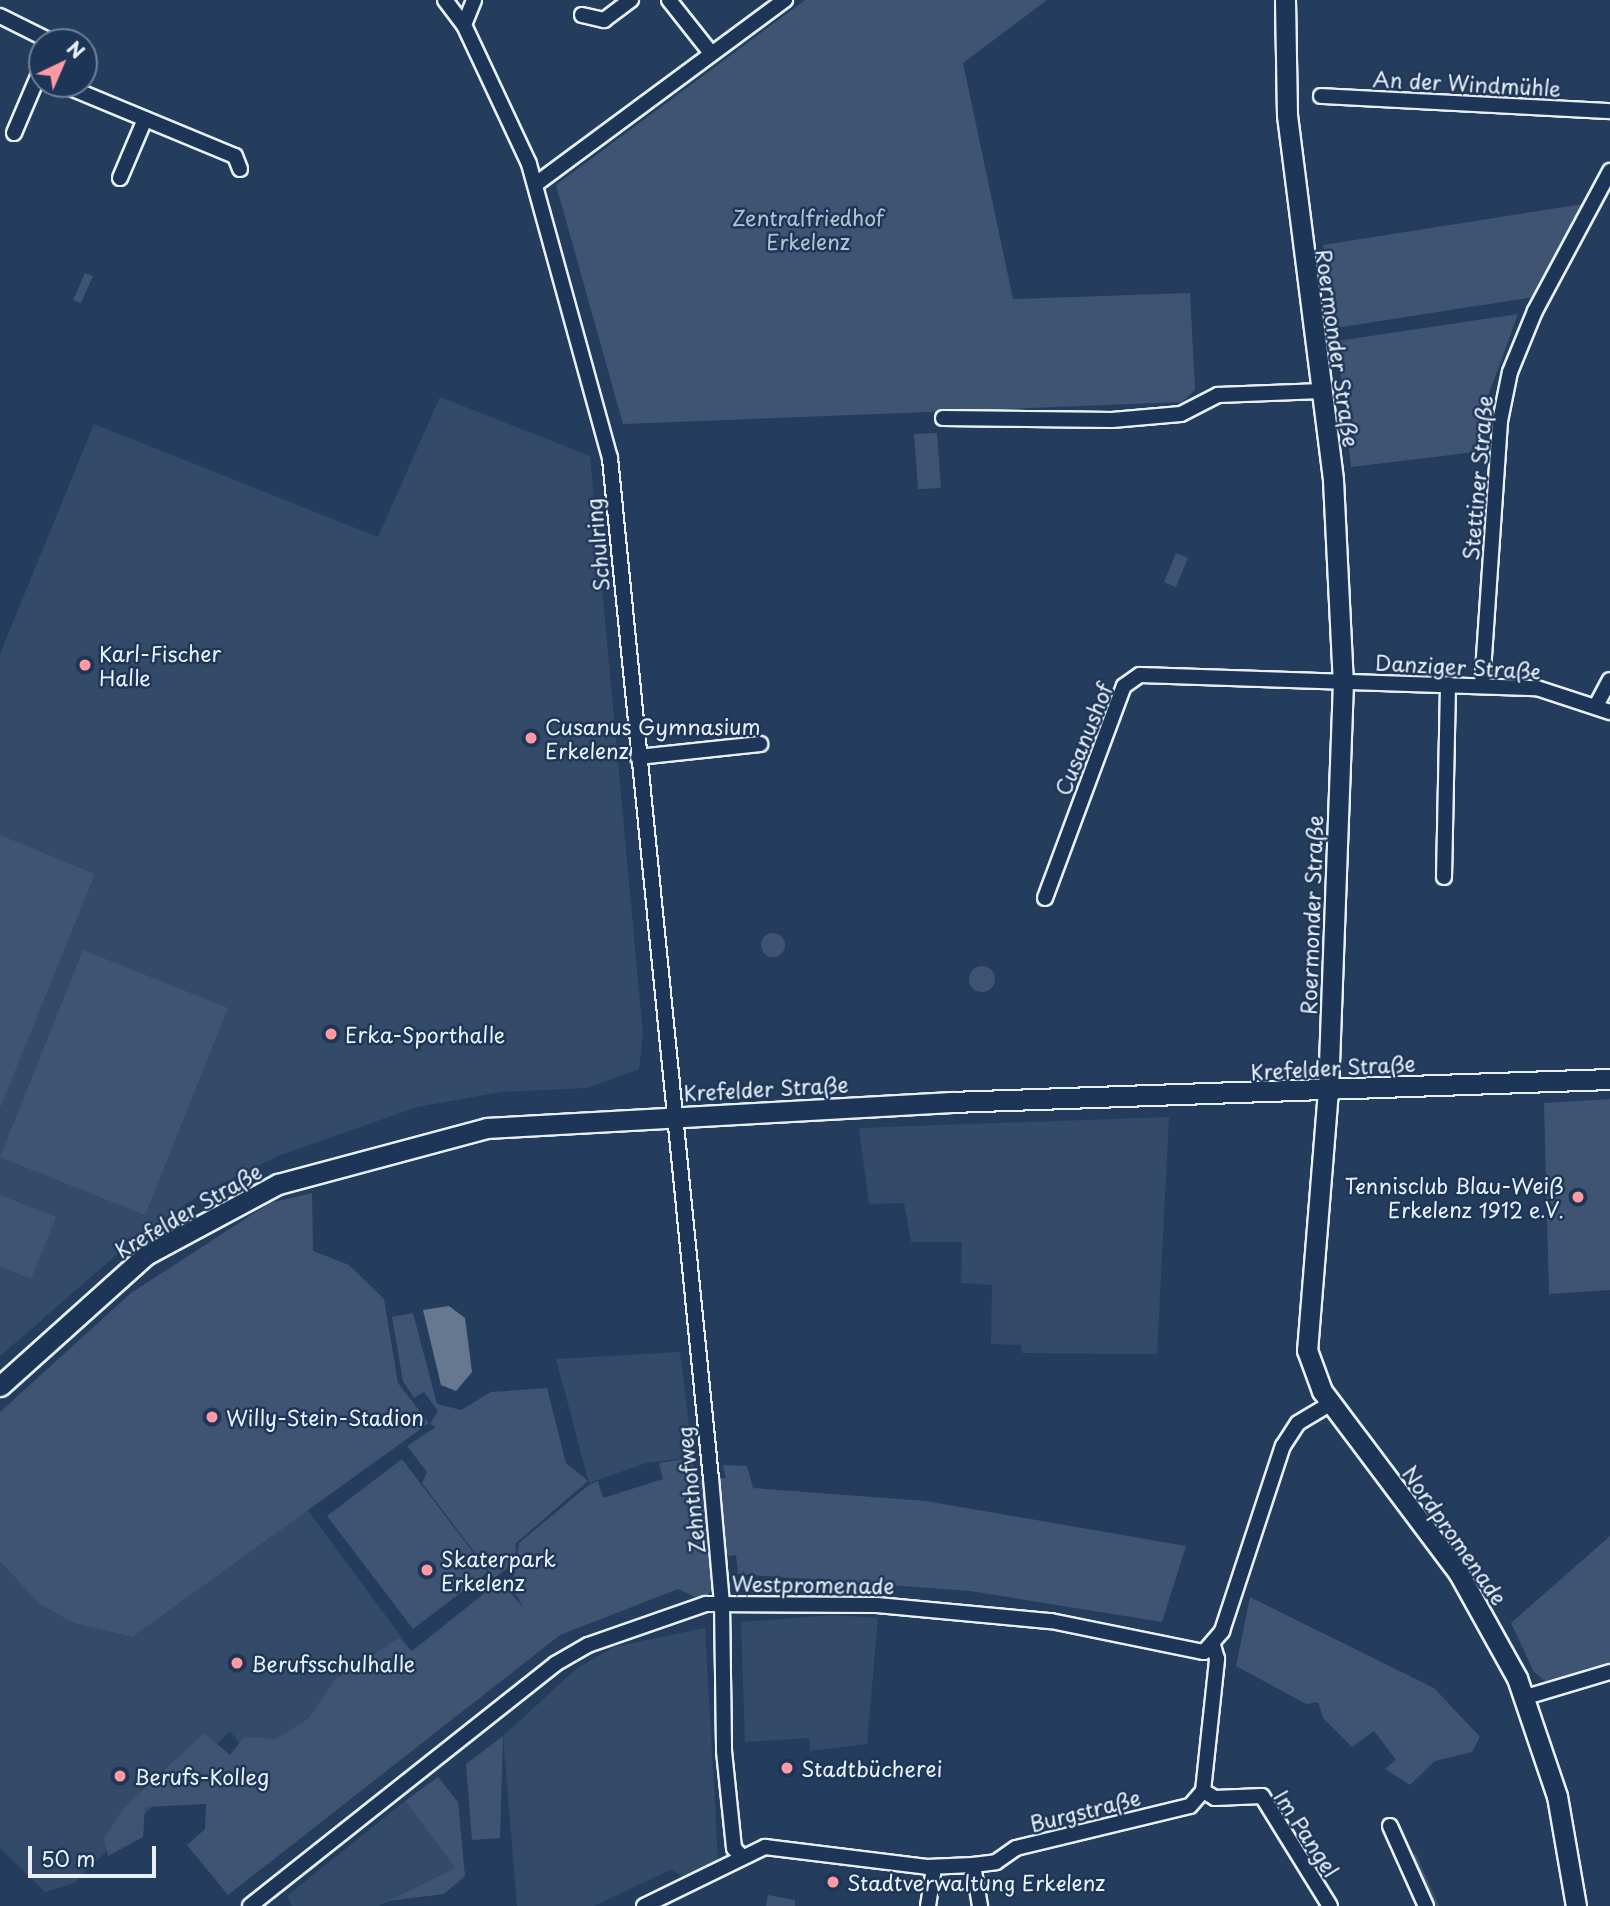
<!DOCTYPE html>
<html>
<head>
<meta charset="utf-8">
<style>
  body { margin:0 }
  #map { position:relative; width:1610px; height:1906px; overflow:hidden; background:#253d5d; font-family:"Playpen Sans",sans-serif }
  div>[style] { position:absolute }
  .built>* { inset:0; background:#334a68 }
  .green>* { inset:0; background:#3e5472 }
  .round { border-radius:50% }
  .water>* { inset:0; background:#657890 }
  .roads { filter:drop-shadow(2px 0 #e8f1f8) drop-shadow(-2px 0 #e8f1f8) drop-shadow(0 2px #e8f1f8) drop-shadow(0 -2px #e8f1f8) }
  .street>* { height:14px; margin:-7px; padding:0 7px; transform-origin:7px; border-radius:7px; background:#1d3557 }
  .secondary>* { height:19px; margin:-9.5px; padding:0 9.5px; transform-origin:9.5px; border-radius:9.5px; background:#1d3557 }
  .dots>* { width:19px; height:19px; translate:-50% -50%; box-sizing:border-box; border:4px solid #1d3557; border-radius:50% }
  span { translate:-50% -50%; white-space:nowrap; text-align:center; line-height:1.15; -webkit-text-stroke:5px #1d3557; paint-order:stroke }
  .street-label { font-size:21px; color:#e8f1f8 }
  .park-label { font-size:21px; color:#b5c2d0 }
  .poi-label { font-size:21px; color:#e8f1f8 }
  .left { translate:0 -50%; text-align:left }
  .right { translate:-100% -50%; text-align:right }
  .north { position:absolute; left:28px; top:28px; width:70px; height:70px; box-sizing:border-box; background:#1d3557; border:2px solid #6e8097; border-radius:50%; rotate:44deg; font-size:19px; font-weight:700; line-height:28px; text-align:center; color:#e8f1f8 }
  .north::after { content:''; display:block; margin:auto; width:24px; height:32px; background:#ff9aa2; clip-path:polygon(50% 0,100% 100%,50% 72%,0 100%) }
  .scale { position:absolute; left:28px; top:1846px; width:128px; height:32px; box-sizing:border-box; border:4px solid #e8f1f8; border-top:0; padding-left:9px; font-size:21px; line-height:24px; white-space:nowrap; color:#e8f1f8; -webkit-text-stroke:5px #1d3557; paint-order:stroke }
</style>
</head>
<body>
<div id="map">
  <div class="built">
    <div style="clip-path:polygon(440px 397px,590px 456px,643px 1035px,639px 1069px,587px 1088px,502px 1092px,417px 1107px,278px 1156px,204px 1192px,137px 1237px,0 1356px,0 654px,94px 424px,378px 537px)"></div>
    <div style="clip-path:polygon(1169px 1117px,1157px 1354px,1022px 1353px,1021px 1345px,991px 1344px,992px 1285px,961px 1283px,962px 1242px,911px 1242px,904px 1203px,869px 1204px,859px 1128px)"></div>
    <div style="clip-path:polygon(680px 1352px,693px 1457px,646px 1463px,589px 1483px,556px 1359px)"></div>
    <div style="clip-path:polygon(307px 1509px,408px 1646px,257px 1767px,230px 1731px,74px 1883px,45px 1892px,0 1848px,0 1561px,38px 1603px,73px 1623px,131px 1637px)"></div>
    <div style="clip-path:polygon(833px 1615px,878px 1618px,867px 1744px,810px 1751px,809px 1738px,745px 1742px,741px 1622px)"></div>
    <div style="clip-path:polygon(705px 1628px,718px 1859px,685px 1878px,672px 1869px,594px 1906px,517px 1906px,503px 1736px,576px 1669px,614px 1647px)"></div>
    <div style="clip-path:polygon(405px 1801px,455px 1868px,379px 1906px,292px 1906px,287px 1896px)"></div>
  </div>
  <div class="green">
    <div style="clip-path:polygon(805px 0,1047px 0,963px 63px,1013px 299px,1190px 293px,1195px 390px,1182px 402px,623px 424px,556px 185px)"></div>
    <div style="clip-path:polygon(1583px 204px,1534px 297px,1335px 328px,1323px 245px)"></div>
    <div style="clip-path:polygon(85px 273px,93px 276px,81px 303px,73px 300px)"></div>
    <div style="clip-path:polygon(1518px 314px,1488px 396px,1484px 451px,1351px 467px,1337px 341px)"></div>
    <div style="clip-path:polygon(937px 433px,941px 488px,918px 489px,914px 434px)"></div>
    <div style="clip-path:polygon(1176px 553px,1188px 558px,1176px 587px,1164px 582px)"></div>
    <div style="clip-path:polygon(0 835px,95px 874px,0 1108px)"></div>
    <div class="round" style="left:761px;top:933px;width:24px;height:24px"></div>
    <div style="clip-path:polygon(83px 950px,228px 1008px,145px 1215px,0 1157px)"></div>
    <div class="round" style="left:969px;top:966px;width:26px;height:26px"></div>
    <div style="clip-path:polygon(1610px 1099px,1610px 1290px,1549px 1294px,1544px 1103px)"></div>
    <div style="clip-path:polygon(312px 1193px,313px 1251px,349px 1265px,384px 1299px,398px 1383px,429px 1423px,132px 1637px,73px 1623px,38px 1603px,0 1561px,0 1412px,131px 1293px,270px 1203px)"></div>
    <div style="clip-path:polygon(0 1195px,56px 1217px,31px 1279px,0 1266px)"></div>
    <div style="clip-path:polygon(413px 1313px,437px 1404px,461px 1410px,491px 1392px,547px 1388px,566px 1463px,588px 1481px,516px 1543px,515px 1563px,494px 1578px,422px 1483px,427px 1472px,407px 1446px,436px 1427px,430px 1424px,438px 1411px,424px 1392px,414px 1398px,403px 1381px,392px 1317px)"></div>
    <div style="clip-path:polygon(692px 1458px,695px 1478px,726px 1478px,723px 1465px,747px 1466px,753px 1488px,926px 1501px,1186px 1546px,1162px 1622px,970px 1591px,738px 1574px,736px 1555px,728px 1556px,728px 1576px,702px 1600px,678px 1589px,560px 1635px,228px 1895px,187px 1845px,205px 1829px,206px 1804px,145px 1807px,143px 1837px,108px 1856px,104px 1839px,123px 1809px,204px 1733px,230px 1755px,244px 1737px,276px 1739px,308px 1719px,336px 1679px,399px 1638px,412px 1651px,491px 1588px,507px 1589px,524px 1608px,512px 1588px,519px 1543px,590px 1484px,598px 1481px,603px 1498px,663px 1479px,659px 1463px)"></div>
    <div style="clip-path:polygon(402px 1459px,488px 1572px,413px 1629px,327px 1516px)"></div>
    <div style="clip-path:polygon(1610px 1536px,1610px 1663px,1545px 1681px,1534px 1672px,1511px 1623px)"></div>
    <div style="clip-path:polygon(1250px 1597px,1434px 1688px,1480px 1737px,1472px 1752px,1435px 1761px,1410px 1785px,1385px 1769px,1396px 1760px,1374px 1731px,1352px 1747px,1323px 1718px,1318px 1702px,1306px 1704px,1236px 1666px)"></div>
    <div style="clip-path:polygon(503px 1736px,500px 1838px,472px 1840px,466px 1764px)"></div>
    <div style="clip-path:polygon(438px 1777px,458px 1802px,465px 1876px,444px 1894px,388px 1901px,455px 1868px,405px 1801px)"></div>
    <div style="clip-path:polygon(1416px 1854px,1439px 1906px,1431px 1906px,1409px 1857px)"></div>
    <div style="clip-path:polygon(768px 1895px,795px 1900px,795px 1906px,766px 1906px)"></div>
  </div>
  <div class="water">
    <div style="clip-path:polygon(449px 1306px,465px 1318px,472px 1372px,456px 1391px,441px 1385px,423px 1310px)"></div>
  </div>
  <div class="roads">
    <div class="street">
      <div style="left:445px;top:0;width:31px;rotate:53deg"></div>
      <div style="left:464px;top:25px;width:153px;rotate:64.9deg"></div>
      <div style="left:529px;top:164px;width:305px;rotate:74.6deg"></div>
      <div style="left:610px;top:458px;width:1025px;rotate:84.35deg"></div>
      <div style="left:711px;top:1478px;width:125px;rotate:85deg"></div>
      <div style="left:722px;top:1603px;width:148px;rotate:89.2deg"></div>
      <div style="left:724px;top:1751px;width:98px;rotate:84.1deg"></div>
      <div style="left:734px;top:1848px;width:12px;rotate:48deg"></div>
      <div style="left:669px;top:0;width:68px;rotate:51.6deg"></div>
      <div style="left:582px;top:15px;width:23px;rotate:13deg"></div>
      <div style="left:604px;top:20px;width:34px;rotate:-37deg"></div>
      <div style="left:0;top:16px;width:58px;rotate:26.6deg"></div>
      <div style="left:464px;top:25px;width:27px;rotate:-68deg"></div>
      <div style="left:61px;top:84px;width:188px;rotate:22.5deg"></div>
      <div style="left:235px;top:156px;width:14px;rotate:69deg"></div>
      <div style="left:1321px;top:96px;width:289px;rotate:3deg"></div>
      <div style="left:14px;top:133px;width:72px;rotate:-67deg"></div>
      <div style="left:120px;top:178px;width:64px;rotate:-67deg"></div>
      <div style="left:536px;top:184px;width:310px;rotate:-36.5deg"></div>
      <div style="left:943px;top:418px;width:169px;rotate:0.7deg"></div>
      <div style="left:1112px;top:420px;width:69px;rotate:-5deg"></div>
      <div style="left:1181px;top:414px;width:42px;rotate:-27.2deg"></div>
      <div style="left:1218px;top:395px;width:104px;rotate:-2.2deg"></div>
      <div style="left:1482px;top:686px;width:266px;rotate:-86.1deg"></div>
      <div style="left:1500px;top:421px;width:50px;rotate:-78.5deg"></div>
      <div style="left:1510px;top:372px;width:66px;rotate:-67.7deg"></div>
      <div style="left:1535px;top:311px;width:159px;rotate:-61.8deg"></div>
      <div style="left:1597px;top:704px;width:27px;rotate:-62deg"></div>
      <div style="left:638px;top:757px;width:123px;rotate:-6.1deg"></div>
      <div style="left:1444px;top:877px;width:193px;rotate:-88.8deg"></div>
      <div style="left:1045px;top:898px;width:226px;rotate:-69.6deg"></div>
      <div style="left:1124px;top:686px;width:19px;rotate:-35deg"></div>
      <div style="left:1140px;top:675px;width:397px;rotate:1.9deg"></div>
      <div style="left:1537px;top:688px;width:77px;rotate:18.2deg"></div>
      <div style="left:1526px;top:1697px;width:88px;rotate:-16.6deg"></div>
      <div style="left:1203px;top:1791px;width:14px;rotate:30deg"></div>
      <div style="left:1215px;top:1798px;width:47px;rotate:-2.4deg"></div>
      <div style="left:1262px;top:1796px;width:129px;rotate:58.3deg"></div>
      <div style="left:1390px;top:1826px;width:88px;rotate:65.8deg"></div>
      <div style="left:973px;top:1865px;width:42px;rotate:80.3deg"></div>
      <div style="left:250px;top:1906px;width:389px;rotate:-38.4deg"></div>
      <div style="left:555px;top:1664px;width:38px;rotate:-30deg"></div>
      <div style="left:588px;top:1645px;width:125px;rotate:-19.2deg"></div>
      <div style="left:706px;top:1604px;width:171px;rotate:0.3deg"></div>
      <div style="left:877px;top:1605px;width:175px;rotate:5.3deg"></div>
      <div style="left:1051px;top:1621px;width:156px;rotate:11.5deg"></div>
      <div style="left:1204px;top:1652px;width:28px;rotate:-49deg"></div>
      <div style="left:1222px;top:1631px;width:195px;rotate:-71.8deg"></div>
      <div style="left:1283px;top:1446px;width:27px;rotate:-57deg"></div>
      <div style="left:1298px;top:1423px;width:39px;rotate:-31deg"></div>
      <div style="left:644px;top:1906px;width:135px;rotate:-26deg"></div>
      <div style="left:765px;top:1847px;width:163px;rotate:7deg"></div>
      <div style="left:927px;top:1867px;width:46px;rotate:-2.5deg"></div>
      <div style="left:973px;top:1865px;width:23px;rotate:-7deg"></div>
      <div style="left:996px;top:1862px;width:24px;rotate:-35deg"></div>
      <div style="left:1016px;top:1848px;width:179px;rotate:-13.6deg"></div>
      <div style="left:1190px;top:1806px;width:20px;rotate:-49deg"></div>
      <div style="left:1203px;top:1791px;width:133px;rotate:-83.9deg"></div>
      <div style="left:1217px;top:1659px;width:15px;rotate:-106deg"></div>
      <div style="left:928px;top:1906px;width:39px;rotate:-81deg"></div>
    </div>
    <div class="secondary">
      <div style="left:1285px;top:0;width:115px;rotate:89deg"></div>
      <div style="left:1287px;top:115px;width:368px;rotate:82.8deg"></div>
      <div style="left:1333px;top:480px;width:202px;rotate:87.2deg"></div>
      <div style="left:1343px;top:682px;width:408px;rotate:92.1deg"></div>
      <div style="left:1328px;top:1090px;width:261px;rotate:94.6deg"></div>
      <div style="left:1307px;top:1350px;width:44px;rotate:69.9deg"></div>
      <div style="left:1322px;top:1391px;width:226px;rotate:53.1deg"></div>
      <div style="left:1458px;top:1572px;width:121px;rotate:60.9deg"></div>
      <div style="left:1517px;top:1678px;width:125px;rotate:71.3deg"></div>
      <div style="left:1557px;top:1796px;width:112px;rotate:80.2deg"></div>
      <div style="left:0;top:1386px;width:196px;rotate:-41.9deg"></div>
      <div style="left:146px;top:1255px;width:150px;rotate:-28.3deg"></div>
      <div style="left:278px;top:1184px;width:216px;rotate:-15deg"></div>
      <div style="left:487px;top:1128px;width:465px;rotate:-3.2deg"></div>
      <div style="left:951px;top:1102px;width:659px;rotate:-2deg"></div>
    </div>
  </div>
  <div class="dots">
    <div style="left:85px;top:665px;background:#ff9aa2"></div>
    <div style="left:531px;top:738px;background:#ff9aa2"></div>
    <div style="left:331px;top:1034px;background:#ff9aa2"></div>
    <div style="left:1578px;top:1197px;background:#ff9aa2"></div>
    <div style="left:212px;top:1417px;background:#ff9aa2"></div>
    <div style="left:427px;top:1570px;background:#ff9aa2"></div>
    <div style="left:237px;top:1663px;background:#ff9aa2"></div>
    <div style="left:787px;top:1768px;background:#ff9aa2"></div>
    <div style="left:120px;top:1776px;background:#ff9aa2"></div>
    <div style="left:833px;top:1882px;background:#ff9aa2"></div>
  </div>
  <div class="street-label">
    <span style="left:1467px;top:83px;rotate:3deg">An der Windmühle</span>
    <span style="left:1338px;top:348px;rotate:82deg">Roermonder Straße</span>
    <span style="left:1477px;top:478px;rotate:-85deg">Stettiner Straße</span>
    <span style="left:597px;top:545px;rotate:-95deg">Schulring</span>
    <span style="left:1458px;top:666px;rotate:3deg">Danziger Straße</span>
    <span style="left:1083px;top:739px;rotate:-68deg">Cusanushof</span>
    <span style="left:1311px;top:915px;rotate:-88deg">Roermonder Straße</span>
    <span style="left:1333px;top:1067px;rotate:-3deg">Krefelder Straße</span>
    <span style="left:766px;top:1088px;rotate:-3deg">Krefelder Straße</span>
    <span style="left:188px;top:1210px;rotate:-30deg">Krefelder Straße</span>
    <span style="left:690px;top:1490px;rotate:-96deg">Zehnthofweg</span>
    <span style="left:1455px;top:1535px;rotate:55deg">Nordpromenade</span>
    <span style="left:813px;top:1584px;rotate:1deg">Westpromenade</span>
    <span style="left:1085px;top:1810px;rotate:-14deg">Burgstraße</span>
    <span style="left:1307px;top:1833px;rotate:57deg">Im Pangel</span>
  </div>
  <div class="park-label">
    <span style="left:808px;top:229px">Zentralfriedhof<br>Erkelenz</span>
  </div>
  <div class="poi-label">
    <span class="left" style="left:99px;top:665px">Karl-Fischer<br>Halle</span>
    <span class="left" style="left:545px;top:738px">Cusanus Gymnasium<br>Erkelenz</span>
    <span class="left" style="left:345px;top:1034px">Erka-Sporthalle</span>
    <span class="right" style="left:1564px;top:1197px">Tennisclub Blau-Weiß<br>Erkelenz 1912 e.V.</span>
    <span class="left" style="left:226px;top:1417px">Willy-Stein-Stadion</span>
    <span class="left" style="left:441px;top:1570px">Skaterpark<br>Erkelenz</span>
    <span class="left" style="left:251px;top:1663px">Berufsschulhalle</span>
    <span class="left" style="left:801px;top:1768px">Stadtbücherei</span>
    <span class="left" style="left:134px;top:1776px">Berufs-Kolleg</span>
    <span class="left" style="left:847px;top:1882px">Stadtverwaltung Erkelenz</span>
  </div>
  <div class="north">N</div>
  <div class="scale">50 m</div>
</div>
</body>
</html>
